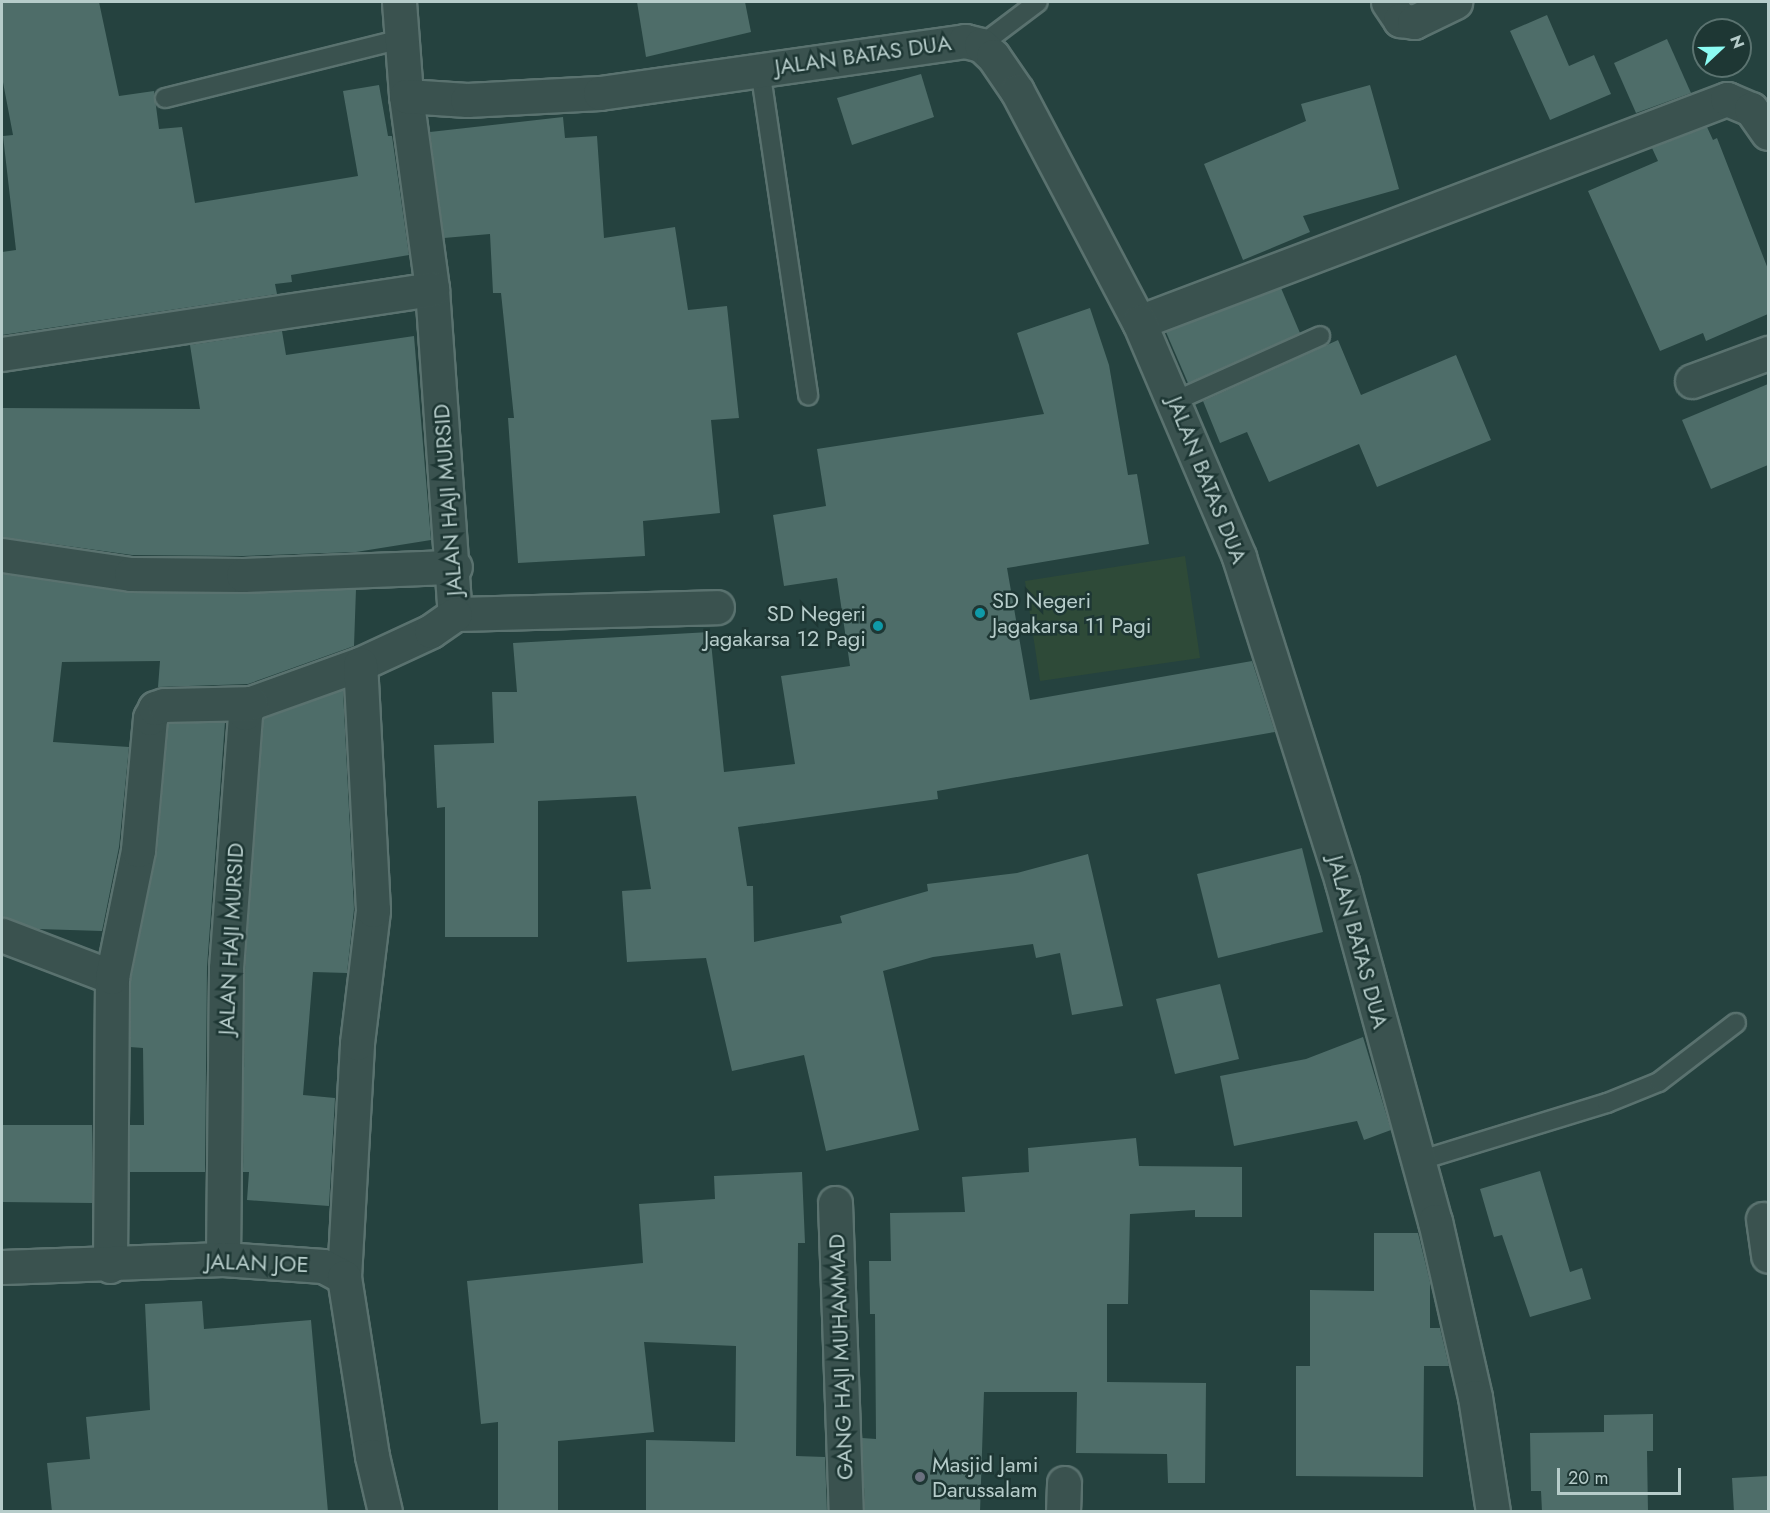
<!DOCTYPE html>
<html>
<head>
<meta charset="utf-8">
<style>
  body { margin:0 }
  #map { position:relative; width:1770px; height:1513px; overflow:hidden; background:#25423f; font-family:Jost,sans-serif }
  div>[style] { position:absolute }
  .green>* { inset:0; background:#2e4a38 }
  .building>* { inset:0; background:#4e6d69 }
  .roads { filter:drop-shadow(2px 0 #5a726f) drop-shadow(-2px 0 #5a726f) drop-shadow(0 2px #5a726f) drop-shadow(0 -2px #5a726f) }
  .service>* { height:18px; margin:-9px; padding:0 9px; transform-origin:9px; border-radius:9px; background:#3a524f }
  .minor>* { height:33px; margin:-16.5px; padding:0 16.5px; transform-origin:16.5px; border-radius:16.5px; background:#3a524f }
  .tertiary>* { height:33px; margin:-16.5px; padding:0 16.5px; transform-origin:16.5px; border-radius:16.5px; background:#3a524f }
  .dots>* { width:16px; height:16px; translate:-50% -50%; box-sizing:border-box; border:3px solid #1e3734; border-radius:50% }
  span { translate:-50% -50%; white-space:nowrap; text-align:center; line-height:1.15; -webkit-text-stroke:5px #1e3734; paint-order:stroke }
  .street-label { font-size:22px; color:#b6ccca }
  .poi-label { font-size:22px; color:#b6ccca }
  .left { translate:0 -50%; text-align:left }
  .right { translate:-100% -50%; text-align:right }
  .frame { position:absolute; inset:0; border:3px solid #b6ccca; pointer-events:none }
  .north { position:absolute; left:1692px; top:18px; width:60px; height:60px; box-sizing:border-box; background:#1e3734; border:2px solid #5b7370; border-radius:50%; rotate:68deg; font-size:16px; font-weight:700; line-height:24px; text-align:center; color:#b6ccca }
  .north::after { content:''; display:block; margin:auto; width:21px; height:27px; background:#8cfbf3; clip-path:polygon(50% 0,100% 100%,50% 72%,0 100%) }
  .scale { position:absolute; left:1557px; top:1468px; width:124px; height:27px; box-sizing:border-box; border:3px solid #b6ccca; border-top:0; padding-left:8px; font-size:18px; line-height:21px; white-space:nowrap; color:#b6ccca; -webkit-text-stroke:4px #1e3734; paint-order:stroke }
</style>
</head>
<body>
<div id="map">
  <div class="green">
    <div style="clip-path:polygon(1185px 556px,1200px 658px,1040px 681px,1025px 581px)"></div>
  </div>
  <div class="building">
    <div style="clip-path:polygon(2px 2px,99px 2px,119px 96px,154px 91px,159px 129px,182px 127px,195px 203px,358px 176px,343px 91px,379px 85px,388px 136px,392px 136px,409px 255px,291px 275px,292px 282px,275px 284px,277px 294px,2px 335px,2px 252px,16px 250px,3px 136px,13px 135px,2px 77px)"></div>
    <div style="clip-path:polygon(637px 2px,745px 2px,751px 32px,646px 57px)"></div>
    <div style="clip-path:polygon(1547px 15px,1569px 66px,1594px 55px,1611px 94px,1550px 120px,1510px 31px)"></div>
    <div style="clip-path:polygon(1667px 39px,1691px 93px,1636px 113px,1614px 63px)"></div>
    <div style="clip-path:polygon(921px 74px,934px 117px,852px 145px,837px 98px)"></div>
    <div style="clip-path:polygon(1370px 85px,1399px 189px,1303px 216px,1310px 232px,1243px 260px,1204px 164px,1306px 121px,1301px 104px)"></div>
    <div style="clip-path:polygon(563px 117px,565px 138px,597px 136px,604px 238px,675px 227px,688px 310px,727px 306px,739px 418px,711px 420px,720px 513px,643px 521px,645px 556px,518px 563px,508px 418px,514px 418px,501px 293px,493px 293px,490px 234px,444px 238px,430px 132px)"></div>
    <div style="clip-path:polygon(1707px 127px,1713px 140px,1717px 138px,1768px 269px,1768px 314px,1706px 341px,1703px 333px,1660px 351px,1588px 191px,1658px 161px,1652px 148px)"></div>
    <div style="clip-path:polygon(1281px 288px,1300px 333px,1188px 383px,1166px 332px)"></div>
    <div style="clip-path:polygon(1090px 308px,1109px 365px,1128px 475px,1137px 474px,1149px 544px,1007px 568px,1030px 700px,1252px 661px,1275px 732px,937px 791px,938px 799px,738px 827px,747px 886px,753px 886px,754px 942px,842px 923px,840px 916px,928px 891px,927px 884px,1017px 873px,1088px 854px,1123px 1006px,1072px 1015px,1060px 953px,1036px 958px,1033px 944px,933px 957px,883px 971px,919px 1130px,826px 1151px,804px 1055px,732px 1071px,706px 958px,627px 962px,622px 891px,651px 889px,636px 796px,538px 801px,538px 937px,445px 937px,445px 807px,437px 808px,434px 745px,494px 743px,492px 692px,517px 692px,513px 643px,710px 632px,724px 772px,795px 764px,781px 676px,850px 666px,837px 578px,784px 586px,773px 515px,826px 506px,817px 449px,1044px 414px,1017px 333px)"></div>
    <div style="clip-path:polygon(282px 331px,286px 355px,414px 336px,431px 540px,356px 552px,243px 556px,132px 555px,2px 537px,2px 408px,200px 409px,190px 345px)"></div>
    <div style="clip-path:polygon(1338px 340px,1361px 395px,1456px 355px,1491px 440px,1377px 487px,1359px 444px,1269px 482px,1247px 432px,1220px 443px,1203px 401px)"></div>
    <div style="clip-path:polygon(1768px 384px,1768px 465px,1711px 489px,1682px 420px)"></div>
    <div style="clip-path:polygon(2px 574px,131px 593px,356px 589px,354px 646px,248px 684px,158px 687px,160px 661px,62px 662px,53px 742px,129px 747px,119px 847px,102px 931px,38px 929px,2px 917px)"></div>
    <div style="clip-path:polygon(343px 690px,354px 909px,347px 973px,313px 972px,303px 1095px,335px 1098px,329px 1206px,247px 1200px,249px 1172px,243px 1172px,245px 969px,263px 719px)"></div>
    <div style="clip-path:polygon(225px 722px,207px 967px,205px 1172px,129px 1172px,130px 1125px,144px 1125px,143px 1048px,130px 1047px,131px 979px,157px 852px,168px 724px)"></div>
    <div style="clip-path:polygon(1302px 848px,1323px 932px,1218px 958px,1197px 874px)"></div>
    <div style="clip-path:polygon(1220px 984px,1239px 1059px,1175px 1074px,1156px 999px)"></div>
    <div style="clip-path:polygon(1363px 1037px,1391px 1130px,1364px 1140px,1357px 1121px,1234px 1146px,1220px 1076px,1306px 1059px)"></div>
    <div style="clip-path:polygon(2px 1125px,92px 1125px,92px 1203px,2px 1202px)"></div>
    <div style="clip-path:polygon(1136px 1138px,1139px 1166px,1242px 1167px,1242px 1217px,1195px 1217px,1195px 1210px,1130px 1214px,1128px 1304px,1107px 1304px,1107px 1382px,1206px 1383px,1205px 1483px,1168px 1483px,1167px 1454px,1076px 1453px,1077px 1392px,984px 1392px,980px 1512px,865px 1512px,862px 1438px,876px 1439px,875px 1314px,870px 1314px,869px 1261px,891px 1261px,890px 1213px,965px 1212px,962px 1177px,1029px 1172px,1028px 1148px)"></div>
    <div style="clip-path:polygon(1540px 1171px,1570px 1272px,1582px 1268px,1591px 1299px,1530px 1317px,1502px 1235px,1494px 1237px,1480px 1189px)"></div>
    <div style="clip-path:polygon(802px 1172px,805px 1243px,798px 1243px,796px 1456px,825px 1457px,827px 1512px,646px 1512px,646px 1440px,735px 1442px,736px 1346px,644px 1342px,654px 1432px,558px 1441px,558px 1512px,498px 1512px,498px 1422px,481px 1424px,467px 1281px,643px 1263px,639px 1204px,715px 1199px,714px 1176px)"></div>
    <div style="clip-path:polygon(1374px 1233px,1418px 1233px,1430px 1282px,1430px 1328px,1440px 1328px,1449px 1366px,1424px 1366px,1423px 1477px,1296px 1476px,1296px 1366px,1310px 1366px,1310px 1290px,1374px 1291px)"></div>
    <div style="clip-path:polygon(202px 1301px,204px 1329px,311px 1320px,328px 1512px,52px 1512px,47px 1463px,90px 1459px,86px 1417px,150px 1410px,145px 1304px)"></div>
    <div style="clip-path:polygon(1653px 1414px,1653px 1451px,1647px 1451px,1648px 1512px,1542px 1512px,1541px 1491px,1531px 1491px,1530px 1433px,1604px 1432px,1604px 1415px)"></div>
    <div style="clip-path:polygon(1768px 1476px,1768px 1512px,1734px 1512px,1732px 1478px)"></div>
  </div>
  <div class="roads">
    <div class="service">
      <div style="left:981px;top:45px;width:71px;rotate:-37deg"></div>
      <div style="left:760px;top:69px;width:330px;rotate:81.6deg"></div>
      <div style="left:165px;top:98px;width:244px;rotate:-14deg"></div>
      <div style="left:1175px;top:401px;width:159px;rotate:-24.1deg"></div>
      <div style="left:1418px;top:1161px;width:198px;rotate:-17.1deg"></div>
      <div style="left:1607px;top:1103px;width:56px;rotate:-22deg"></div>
      <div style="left:1659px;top:1082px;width:97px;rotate:-37.5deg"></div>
    </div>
    <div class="minor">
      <div style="left:1388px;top:2px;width:22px;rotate:56deg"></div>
      <div style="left:1400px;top:20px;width:14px;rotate:8deg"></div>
      <div style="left:1414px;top:22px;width:46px;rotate:-26deg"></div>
      <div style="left:406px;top:96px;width:195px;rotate:82.3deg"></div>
      <div style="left:432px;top:289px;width:326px;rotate:86deg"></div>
      <div style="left:1139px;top:322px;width:629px;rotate:-20.77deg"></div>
      <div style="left:1727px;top:99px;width:26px;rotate:23deg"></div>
      <div style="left:1751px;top:109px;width:29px;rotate:55deg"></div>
      <div style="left:2px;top:354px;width:435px;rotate:-8.6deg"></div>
      <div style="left:1692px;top:381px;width:81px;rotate:-20.2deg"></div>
      <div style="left:2px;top:555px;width:130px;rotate:8.4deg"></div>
      <div style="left:131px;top:574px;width:112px;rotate:0.5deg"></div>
      <div style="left:243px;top:575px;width:212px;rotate:-2.2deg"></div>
      <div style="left:455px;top:614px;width:262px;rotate:-1.5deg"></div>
      <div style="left:2px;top:935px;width:118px;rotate:20.9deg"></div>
      <div style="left:835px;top:1203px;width:309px;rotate:88deg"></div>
      <div style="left:1763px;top:1219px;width:37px;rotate:82deg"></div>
      <div style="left:223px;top:1259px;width:291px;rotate:-89.4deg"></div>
      <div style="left:226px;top:968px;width:256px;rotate:-85.7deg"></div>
      <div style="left:245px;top:713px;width:12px;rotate:-59deg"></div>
      <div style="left:251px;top:703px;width:116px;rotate:-19.7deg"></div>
      <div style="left:360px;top:664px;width:78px;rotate:-24.9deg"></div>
      <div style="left:431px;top:631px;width:29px;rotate:-35deg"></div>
      <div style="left:110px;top:1266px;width:289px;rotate:-89.6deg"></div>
      <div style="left:112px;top:977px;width:130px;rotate:-78.4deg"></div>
      <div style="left:138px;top:850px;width:133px;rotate:-84.8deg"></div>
      <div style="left:150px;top:718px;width:11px;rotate:-63deg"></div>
      <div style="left:155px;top:708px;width:9px;rotate:-18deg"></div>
      <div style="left:164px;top:705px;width:87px;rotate:-1.3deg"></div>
      <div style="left:344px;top:1277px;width:234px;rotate:-86.8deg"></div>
      <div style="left:357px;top:1043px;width:134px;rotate:-83.1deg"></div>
      <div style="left:373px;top:910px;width:246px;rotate:-93deg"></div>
      <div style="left:1063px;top:1512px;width:29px;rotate:-88deg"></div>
    </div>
    <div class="tertiary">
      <div style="left:399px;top:2px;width:94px;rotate:85.7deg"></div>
      <div style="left:406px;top:96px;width:61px;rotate:3.8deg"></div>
      <div style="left:467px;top:100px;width:133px;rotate:-3deg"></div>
      <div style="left:600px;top:93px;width:369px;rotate:-8.1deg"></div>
      <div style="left:965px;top:41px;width:16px;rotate:14deg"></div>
      <div style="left:981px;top:45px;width:16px;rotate:43deg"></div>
      <div style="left:993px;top:56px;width:42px;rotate:55.6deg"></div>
      <div style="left:1017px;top:91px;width:261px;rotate:62.2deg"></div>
      <div style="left:1139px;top:322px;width:255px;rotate:66.9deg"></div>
      <div style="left:1239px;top:557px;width:341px;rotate:72.4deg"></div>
      <div style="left:1342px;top:882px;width:352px;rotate:74.7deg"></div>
      <div style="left:1435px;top:1221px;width:180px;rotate:77.2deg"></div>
      <div style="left:1475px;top:1397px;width:116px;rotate:81.1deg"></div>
      <div style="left:2px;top:1267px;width:221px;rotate:-2.1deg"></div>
      <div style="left:223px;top:1259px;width:100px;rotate:4deg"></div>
      <div style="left:323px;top:1266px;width:24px;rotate:28deg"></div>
      <div style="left:344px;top:1277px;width:181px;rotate:81.1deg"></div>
      <div style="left:372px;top:1456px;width:57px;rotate:76.9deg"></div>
    </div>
  </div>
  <div class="dots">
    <div style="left:980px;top:613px;background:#0f9aa8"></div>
    <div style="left:878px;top:626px;background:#0f9aa8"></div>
    <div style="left:920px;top:1477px;background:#6b7280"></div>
  </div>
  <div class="street-label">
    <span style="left:863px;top:55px;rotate:-8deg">JALAN BATAS DUA</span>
    <span style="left:1207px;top:480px;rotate:68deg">JALAN BATAS DUA</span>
    <span style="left:448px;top:500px;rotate:-94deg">JALAN HAJI MURSID</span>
    <span style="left:231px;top:939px;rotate:-87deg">JALAN HAJI MURSID</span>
    <span style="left:1358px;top:942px;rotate:75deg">JALAN BATAS DUA</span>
    <span style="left:257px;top:1263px;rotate:2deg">JALAN JOE</span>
    <span style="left:841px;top:1357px;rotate:-92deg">GANG HAJI MUHAMMAD</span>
  </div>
  <div class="poi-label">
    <span class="left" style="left:992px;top:613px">SD Negeri<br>Jagakarsa 11 Pagi</span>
    <span class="right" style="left:866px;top:626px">SD Negeri<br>Jagakarsa 12 Pagi</span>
    <span class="left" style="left:932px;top:1477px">Masjid Jami<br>Darussalam</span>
  </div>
  <div class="frame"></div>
  <div class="north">N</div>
  <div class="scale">20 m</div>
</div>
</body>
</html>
